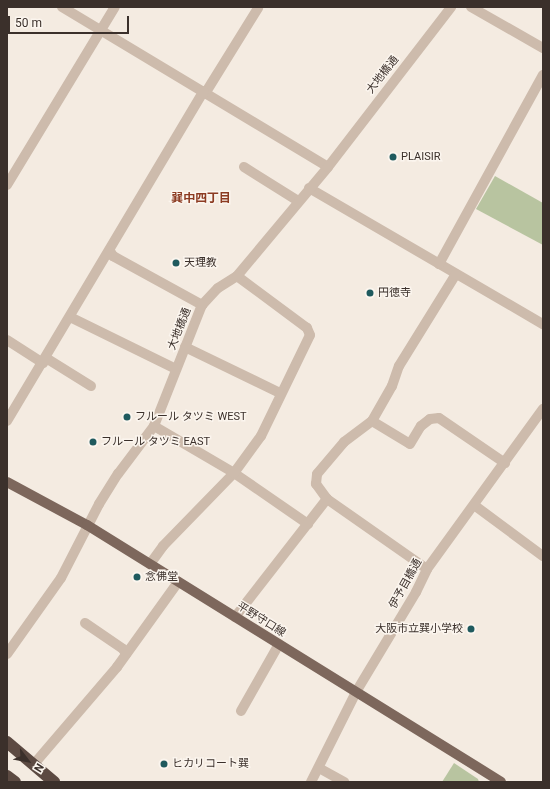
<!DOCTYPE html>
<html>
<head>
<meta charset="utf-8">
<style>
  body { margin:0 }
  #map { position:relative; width:550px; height:789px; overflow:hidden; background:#f4ebe1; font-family:Roboto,"Noto Sans JP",sans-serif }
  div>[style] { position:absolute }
  .green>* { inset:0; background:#b8c4a0 }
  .minor>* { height:10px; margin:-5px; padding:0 5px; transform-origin:5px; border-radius:5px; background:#cdbbac }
  .major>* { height:10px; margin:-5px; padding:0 5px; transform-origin:5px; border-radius:5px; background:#7d675c }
  .highway>* { height:12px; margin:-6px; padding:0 6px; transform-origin:6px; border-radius:6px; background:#5c4a42 }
  .dots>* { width:11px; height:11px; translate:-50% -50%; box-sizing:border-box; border:2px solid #fbf5ee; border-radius:50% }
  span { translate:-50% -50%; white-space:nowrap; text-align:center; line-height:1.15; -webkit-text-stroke:3px #fbf5ee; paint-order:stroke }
  .street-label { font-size:11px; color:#3b302b }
  .poi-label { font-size:11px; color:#3b302b }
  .left { translate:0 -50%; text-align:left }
  .right { translate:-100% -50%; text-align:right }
  .neighbourhood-label { font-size:12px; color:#8c3b22; font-weight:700 }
  .frame { position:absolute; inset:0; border:8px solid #3b302b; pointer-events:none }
  .north { position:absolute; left:8px; top:741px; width:40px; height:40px; -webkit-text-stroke:3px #fbf5ee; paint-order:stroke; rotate:122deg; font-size:11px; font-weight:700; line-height:16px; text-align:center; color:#3b302b }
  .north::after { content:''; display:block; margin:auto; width:14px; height:18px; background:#3b302b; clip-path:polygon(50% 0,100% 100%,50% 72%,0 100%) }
  .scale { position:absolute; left:8px; top:16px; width:121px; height:18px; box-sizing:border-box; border:2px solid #3b302b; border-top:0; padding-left:5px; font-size:12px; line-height:14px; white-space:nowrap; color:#3b302b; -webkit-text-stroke:3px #fbf5ee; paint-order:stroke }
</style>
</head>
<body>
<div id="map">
  <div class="green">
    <div style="clip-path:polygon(495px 176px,543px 203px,543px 245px,476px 209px)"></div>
    <div style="clip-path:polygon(454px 763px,478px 779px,479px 782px,442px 782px)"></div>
  </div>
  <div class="minor">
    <div style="left:62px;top:7px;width:310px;rotate:31deg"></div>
    <div style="left:471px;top:7px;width:83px;rotate:29.7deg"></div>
    <div style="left:206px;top:92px;width:99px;rotate:-58.2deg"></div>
    <div style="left:244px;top:167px;width:64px;rotate:32.2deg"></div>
    <div style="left:7px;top:185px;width:208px;rotate:-58.8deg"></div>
    <div style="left:309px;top:188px;width:271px;rotate:30.2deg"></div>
    <div style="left:110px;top:251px;width:6px;rotate:59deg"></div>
    <div style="left:113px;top:256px;width:102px;rotate:28.8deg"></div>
    <div style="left:439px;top:264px;width:216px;rotate:-61.2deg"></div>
    <div style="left:70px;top:317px;width:118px;rotate:26.1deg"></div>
    <div style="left:7px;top:340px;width:43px;rotate:32.6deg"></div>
    <div style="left:185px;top:347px;width:106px;rotate:25.8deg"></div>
    <div style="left:46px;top:358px;width:53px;rotate:31.9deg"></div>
    <div style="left:7px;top:421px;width:384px;rotate:-59.2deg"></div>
    <div style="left:372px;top:421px;width:44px;rotate:31.2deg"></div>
    <div style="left:410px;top:444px;width:21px;rotate:-59deg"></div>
    <div style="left:421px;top:426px;width:11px;rotate:-38deg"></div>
    <div style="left:430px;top:419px;width:9px;rotate:-6deg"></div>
    <div style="left:439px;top:418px;width:80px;rotate:34.3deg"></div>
    <div style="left:154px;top:426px;width:93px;rotate:30.4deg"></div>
    <div style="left:234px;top:473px;width:90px;rotate:34.6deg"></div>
    <div style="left:474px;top:505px;width:86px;rotate:36.5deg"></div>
    <div style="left:150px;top:564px;width:22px;rotate:-54deg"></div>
    <div style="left:163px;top:546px;width:102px;rotate:-45.8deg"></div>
    <div style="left:234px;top:473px;width:46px;rotate:-53.9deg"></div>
    <div style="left:261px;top:436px;width:112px;rotate:-64.1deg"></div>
    <div style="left:310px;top:335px;width:8px;rotate:-113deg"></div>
    <div style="left:307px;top:328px;width:87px;rotate:-143.4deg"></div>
    <div style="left:427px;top:569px;width:122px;rotate:-145deg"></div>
    <div style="left:327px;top:499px;width:19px;rotate:-126deg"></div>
    <div style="left:316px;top:484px;width:10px;rotate:-84deg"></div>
    <div style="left:317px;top:474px;width:42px;rotate:-49.8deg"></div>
    <div style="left:344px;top:442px;width:35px;rotate:-37deg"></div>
    <div style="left:372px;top:421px;width:40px;rotate:-60.3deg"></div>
    <div style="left:392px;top:386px;width:21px;rotate:-71deg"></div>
    <div style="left:399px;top:366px;width:108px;rotate:-58.2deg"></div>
    <div style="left:235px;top:617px;width:150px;rotate:-52.1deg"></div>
    <div style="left:85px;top:623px;width:46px;rotate:34.4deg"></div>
    <div style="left:123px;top:649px;width:6px;rotate:59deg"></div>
    <div style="left:7px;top:654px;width:93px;rotate:-54.6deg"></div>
    <div style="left:61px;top:578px;width:83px;rotate:-62.8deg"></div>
    <div style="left:99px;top:504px;width:36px;rotate:-58deg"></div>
    <div style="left:118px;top:474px;width:60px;rotate:-53.1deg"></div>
    <div style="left:154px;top:426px;width:130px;rotate:-68.4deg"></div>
    <div style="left:202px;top:305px;width:23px;rotate:-47deg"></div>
    <div style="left:218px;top:288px;width:22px;rotate:-32deg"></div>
    <div style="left:237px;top:276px;width:142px;rotate:-50.1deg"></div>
    <div style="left:328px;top:167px;width:202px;rotate:-52.4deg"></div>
    <div style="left:241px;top:711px;width:77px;rotate:-60.4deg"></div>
    <div style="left:34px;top:764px;width:128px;rotate:-49.4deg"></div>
    <div style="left:117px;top:667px;width:105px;rotate:-54.3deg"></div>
    <div style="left:319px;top:768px;width:29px;rotate:29deg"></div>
    <div style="left:311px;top:782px;width:101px;rotate:-63.4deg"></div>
    <div style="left:356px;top:692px;width:117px;rotate:-59deg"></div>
    <div style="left:416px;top:592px;width:25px;rotate:-64deg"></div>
    <div style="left:427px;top:569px;width:198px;rotate:-54.1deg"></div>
  </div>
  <div class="major">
    <div style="left:7px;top:482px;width:91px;rotate:28.3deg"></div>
    <div style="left:87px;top:525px;width:487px;rotate:31.8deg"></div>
  </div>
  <div class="highway">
    <div style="left:7px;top:742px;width:62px;rotate:40.4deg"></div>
    <div style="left:7px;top:776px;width:10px;rotate:37deg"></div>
  </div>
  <div class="dots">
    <div style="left:393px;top:157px;background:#1f5a5e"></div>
    <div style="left:176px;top:263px;background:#1f5a5e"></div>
    <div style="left:370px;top:293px;background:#1f5a5e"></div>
    <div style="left:127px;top:417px;background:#1f5a5e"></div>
    <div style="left:93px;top:442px;background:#1f5a5e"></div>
    <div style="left:137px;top:577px;background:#1f5a5e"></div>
    <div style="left:471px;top:629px;background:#1f5a5e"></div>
    <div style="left:164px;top:764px;background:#1f5a5e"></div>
  </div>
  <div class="street-label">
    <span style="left:383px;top:75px;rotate:-52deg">大地橋通</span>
    <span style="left:180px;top:329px;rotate:-68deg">大地橋通</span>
    <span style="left:406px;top:584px;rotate:-61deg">伊予目橋通</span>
    <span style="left:261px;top:620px;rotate:32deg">平野守口線</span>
  </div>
  <div class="poi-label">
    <span class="left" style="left:401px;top:157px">PLAISIR</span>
    <span class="left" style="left:184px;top:263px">天理教</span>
    <span class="left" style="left:378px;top:293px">円徳寺</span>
    <span class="left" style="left:135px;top:417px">フルール タツミ WEST</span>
    <span class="left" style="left:101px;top:442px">フルール タツミ EAST</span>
    <span class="left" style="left:145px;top:577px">念佛堂</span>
    <span class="right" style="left:463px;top:629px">大阪市立巽小学校</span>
    <span class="left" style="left:172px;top:764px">ヒカリコート巽</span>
  </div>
  <div class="neighbourhood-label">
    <span style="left:201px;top:199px">巽中四丁目</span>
  </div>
  <div class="frame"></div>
  <div class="north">N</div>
  <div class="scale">50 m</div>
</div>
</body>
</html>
